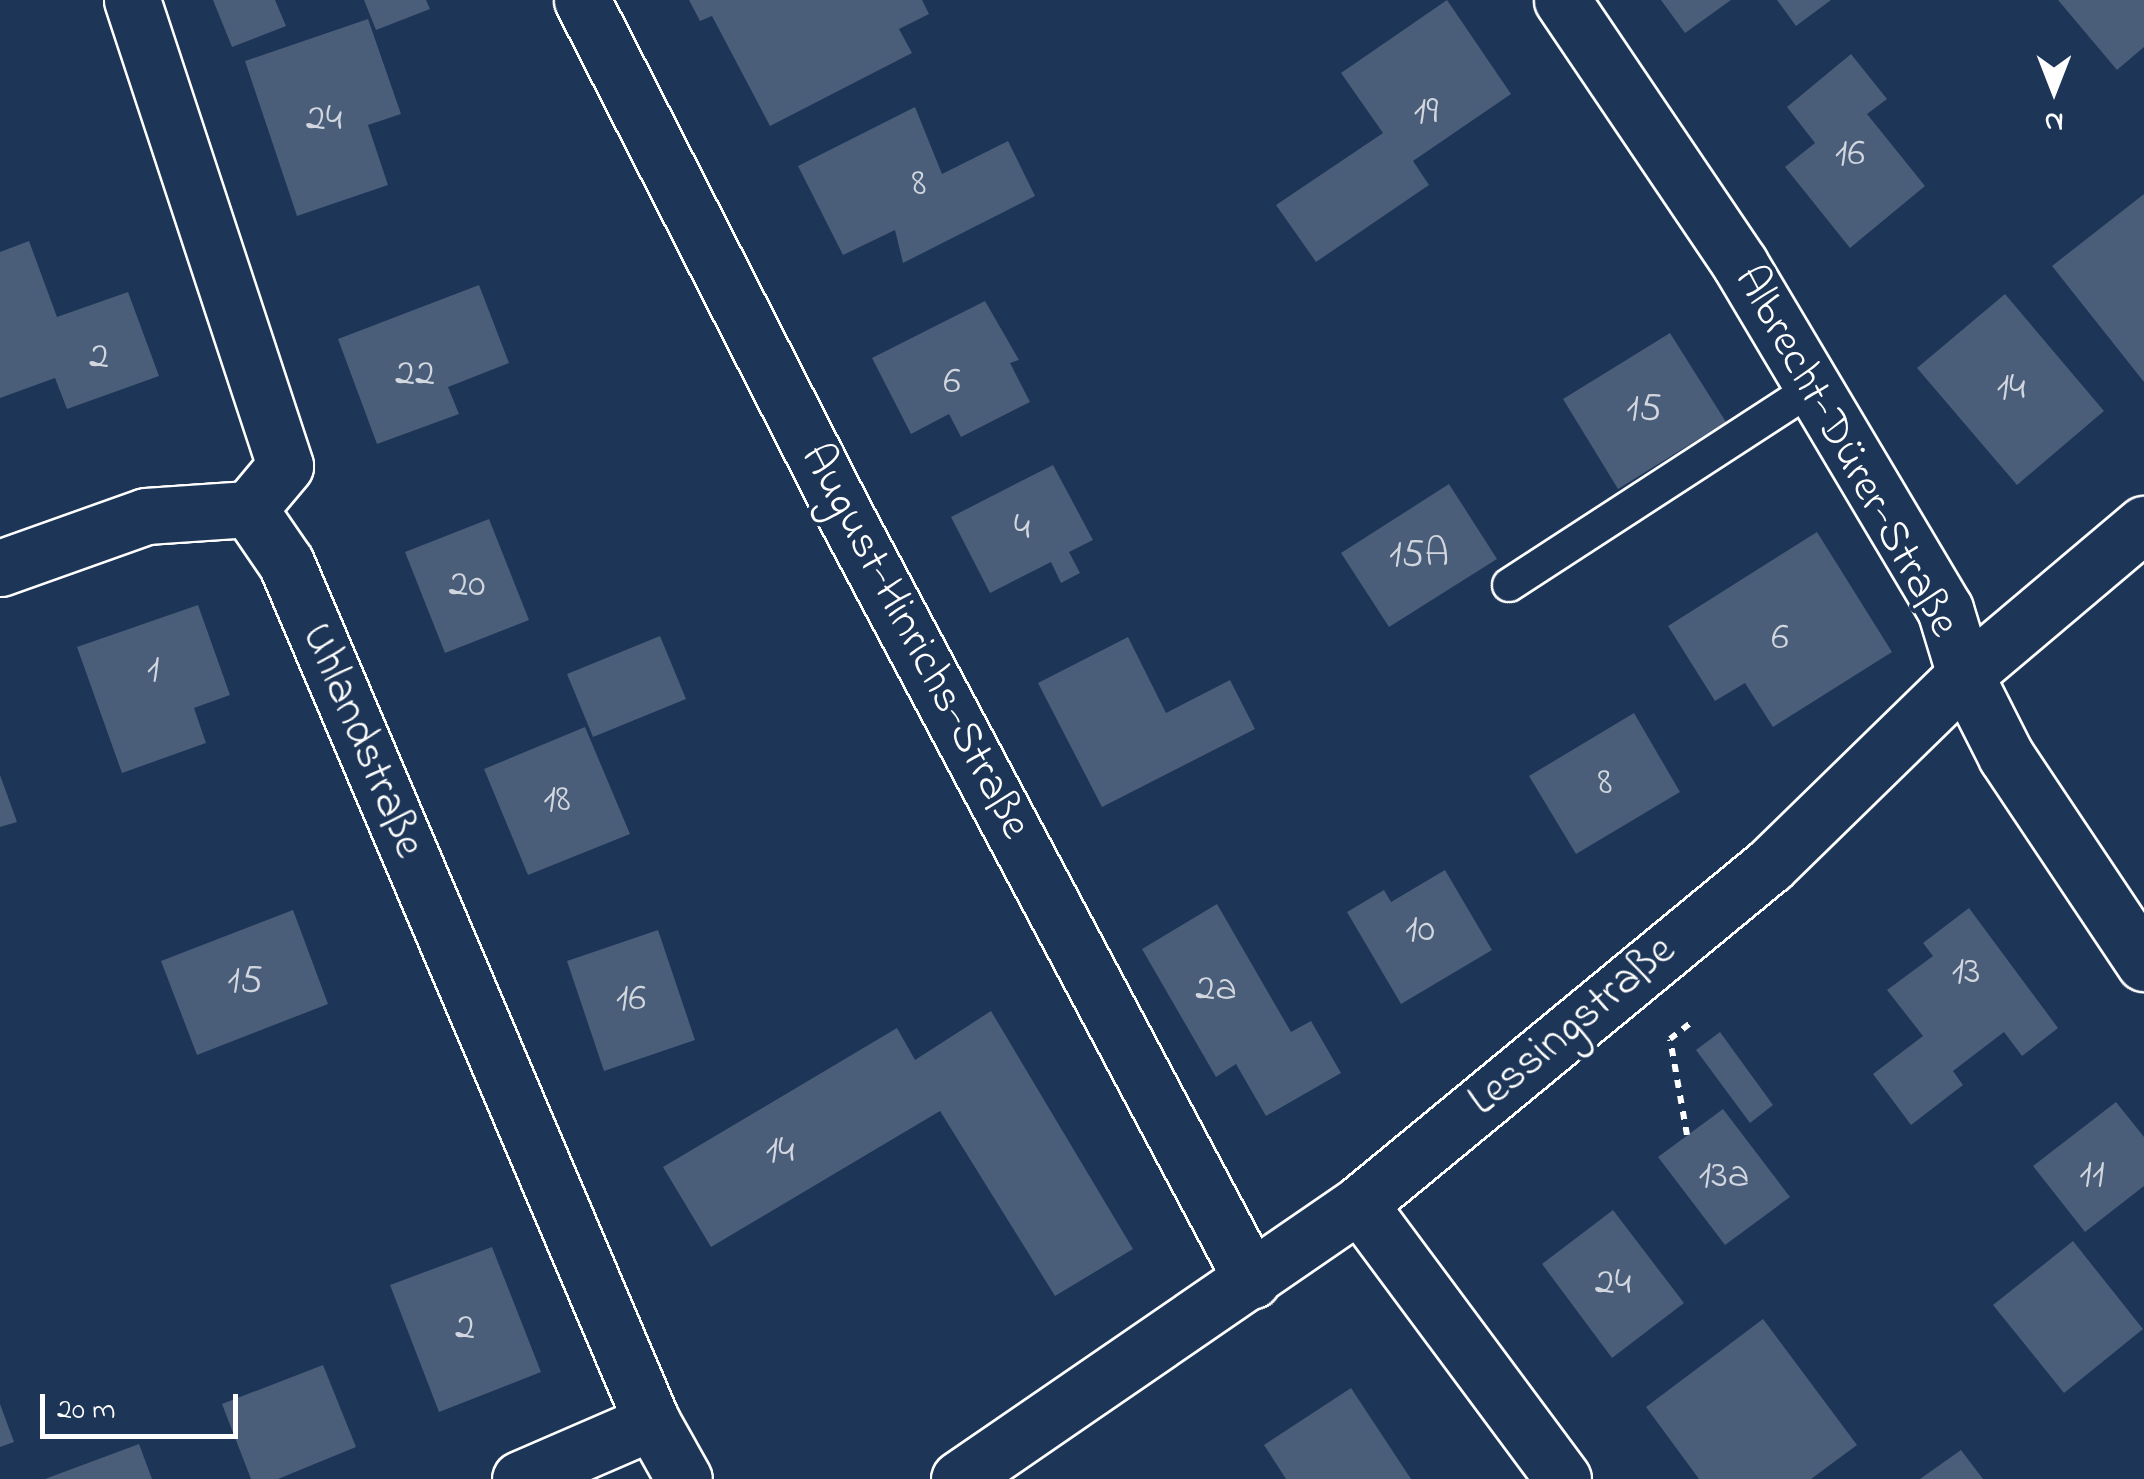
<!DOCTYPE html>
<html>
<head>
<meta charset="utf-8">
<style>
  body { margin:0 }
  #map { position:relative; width:2144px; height:1479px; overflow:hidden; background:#1d3557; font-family:"Indie Flower",sans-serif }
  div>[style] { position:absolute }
  .building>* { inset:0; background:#4a5d79 }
  .path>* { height:6px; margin-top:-3px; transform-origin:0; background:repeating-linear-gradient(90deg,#fff 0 8px,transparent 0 16px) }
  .roads { filter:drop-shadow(2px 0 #fff) drop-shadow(-2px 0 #fff) drop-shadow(0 2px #fff) drop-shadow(0 -2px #fff) }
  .service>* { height:32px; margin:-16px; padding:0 16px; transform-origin:16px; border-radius:16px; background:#1d3557 }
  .minor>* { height:55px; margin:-27.5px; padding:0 27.5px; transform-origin:27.5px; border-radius:27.5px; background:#1d3557 }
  span { translate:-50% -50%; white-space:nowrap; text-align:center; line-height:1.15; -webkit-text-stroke:8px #1d3557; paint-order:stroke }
  .number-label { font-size:40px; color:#d2d6de }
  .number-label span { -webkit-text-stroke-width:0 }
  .street-label { font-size:45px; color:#fff }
  .north { position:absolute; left:2004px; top:40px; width:100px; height:100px; -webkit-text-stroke:8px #1d3557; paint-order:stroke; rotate:180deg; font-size:28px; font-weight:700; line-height:40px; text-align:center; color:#fff }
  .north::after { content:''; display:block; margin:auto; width:35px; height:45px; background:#fff; clip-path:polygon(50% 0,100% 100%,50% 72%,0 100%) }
  .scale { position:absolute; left:40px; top:1394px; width:198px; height:45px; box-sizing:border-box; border:5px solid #fff; border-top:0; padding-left:12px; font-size:30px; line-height:35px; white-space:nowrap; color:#fff; -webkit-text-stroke:8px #1d3557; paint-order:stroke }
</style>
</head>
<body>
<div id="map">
  <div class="building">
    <div style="clip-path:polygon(213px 0,275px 0,286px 26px,232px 47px)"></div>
    <div style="clip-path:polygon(364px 0,426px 0,430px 9px,376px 30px)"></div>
    <div style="clip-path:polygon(689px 0,922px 0,929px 14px,899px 29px,912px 53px,770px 126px,712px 16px,700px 21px)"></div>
    <div style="clip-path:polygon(1447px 0,1511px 94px,1413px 161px,1429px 185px,1316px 262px,1276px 205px,1383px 133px,1341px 73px)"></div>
    <div style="clip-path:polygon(1661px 0,1731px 0,1685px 33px)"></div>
    <div style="clip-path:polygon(1777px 0,1831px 0,1796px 26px)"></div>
    <div style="clip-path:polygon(2058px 0,2144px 0,2144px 47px,2117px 70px)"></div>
    <div style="clip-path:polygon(368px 19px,401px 114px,368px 125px,388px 185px,297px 216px,245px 61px)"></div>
    <div style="clip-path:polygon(1851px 54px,1887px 99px,1867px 114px,1925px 186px,1850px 248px,1785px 167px,1815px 143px,1787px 107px)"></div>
    <div style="clip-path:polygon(915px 107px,942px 174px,1008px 141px,1035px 196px,903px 263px,895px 230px,843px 255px,798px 166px)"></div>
    <div style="clip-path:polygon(2144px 194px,2144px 382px,2052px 266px)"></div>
    <div style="clip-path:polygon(29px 241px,57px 317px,128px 292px,159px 376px,67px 409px,55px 378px,0 398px,0 252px)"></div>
    <div style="clip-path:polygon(479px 285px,509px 363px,448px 387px,459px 414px,377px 444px,338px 339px)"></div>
    <div style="clip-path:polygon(2005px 294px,2104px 411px,2017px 485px,1917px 368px)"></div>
    <div style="clip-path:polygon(985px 301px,1019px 360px,1010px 363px,1030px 402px,961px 437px,949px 414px,911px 434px,872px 358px)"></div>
    <div style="clip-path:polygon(1670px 333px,1726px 422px,1618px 489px,1563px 399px)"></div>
    <div style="clip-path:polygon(1053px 465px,1093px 540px,1069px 552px,1080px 573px,1061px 583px,1051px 562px,990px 593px,951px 517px)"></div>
    <div style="clip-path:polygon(1449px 484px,1497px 559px,1389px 627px,1341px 553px)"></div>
    <div style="clip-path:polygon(489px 519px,529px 620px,445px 653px,405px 552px)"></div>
    <div style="clip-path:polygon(1817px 532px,1892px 652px,1773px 727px,1745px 683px,1715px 701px,1668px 626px)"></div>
    <div style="clip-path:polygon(198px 605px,230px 695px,194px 708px,206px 743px,122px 773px,77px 647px)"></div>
    <div style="clip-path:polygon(660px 636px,686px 699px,593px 737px,567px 674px)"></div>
    <div style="clip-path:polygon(1128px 637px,1166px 713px,1230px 680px,1255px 729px,1102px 807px,1038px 683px)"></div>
    <div style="clip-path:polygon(1634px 713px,1680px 792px,1576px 854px,1529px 776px)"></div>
    <div style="clip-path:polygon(585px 727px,630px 834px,528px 875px,484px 769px)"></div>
    <div style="clip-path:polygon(0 775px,17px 822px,0 827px)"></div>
    <div style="clip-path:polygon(1445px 870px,1492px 950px,1401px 1004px,1347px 912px,1384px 890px,1391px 902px)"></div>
    <div style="clip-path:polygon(1217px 904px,1291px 1032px,1311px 1021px,1341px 1073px,1266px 1116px,1236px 1064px,1216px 1077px,1142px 949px)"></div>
    <div style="clip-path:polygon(1969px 908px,2058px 1028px,2022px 1056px,2004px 1032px,1953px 1071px,1963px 1085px,1911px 1125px,1873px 1074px,1923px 1036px,1887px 990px,1933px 956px,1923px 943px)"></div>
    <div style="clip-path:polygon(293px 910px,328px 1004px,197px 1055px,161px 961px)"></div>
    <div style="clip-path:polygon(658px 930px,695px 1040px,604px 1071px,567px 961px)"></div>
    <div style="clip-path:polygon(991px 1011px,1133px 1249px,1055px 1296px,940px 1111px,711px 1247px,663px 1167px,897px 1028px,915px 1060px)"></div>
    <div style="clip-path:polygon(1720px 1032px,1773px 1105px,1750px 1123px,1696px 1050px)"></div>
    <div style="clip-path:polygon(2116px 1102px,2144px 1137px,2144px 1186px,2085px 1232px,2033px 1166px)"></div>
    <div style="clip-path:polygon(1723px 1109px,1790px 1197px,1725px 1245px,1658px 1157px)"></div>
    <div style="clip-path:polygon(1613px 1210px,1684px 1303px,1612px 1358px,1542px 1264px)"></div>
    <div style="clip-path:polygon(2073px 1241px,2143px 1329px,2064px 1393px,1993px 1305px)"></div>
    <div style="clip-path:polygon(492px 1247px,541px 1372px,439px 1412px,390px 1285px)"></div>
    <div style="clip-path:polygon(1763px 1319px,1857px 1445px,1811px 1479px,1699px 1479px,1646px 1407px)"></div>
    <div style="clip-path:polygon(323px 1365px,356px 1447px,278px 1479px,251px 1479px,222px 1404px)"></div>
    <div style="clip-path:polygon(1351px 1388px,1411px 1479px,1286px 1479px,1264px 1445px)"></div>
    <div style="clip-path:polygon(0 1404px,14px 1442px,0 1447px)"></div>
    <div style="clip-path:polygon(139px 1444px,152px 1479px,45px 1479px)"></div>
    <div style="clip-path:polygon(1961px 1450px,1983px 1479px,1920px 1479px)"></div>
  </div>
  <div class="path">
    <div style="left:1687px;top:1135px;width:97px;rotate:-100deg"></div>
    <div style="left:1670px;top:1039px;width:31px;rotate:-38deg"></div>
  </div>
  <div class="roads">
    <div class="service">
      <div style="left:1509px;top:585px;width:364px;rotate:-33deg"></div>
    </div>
    <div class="minor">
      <div style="left:132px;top:0;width:490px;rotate:71.8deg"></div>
      <div style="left:285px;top:466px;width:56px;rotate:129.9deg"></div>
      <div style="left:582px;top:0;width:578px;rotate:62.95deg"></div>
      <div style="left:845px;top:515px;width:867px;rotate:61.99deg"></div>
      <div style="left:1562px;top:0;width:318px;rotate:56deg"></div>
      <div style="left:1740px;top:264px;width:401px;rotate:59.3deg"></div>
      <div style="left:1945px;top:609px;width:69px;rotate:73.1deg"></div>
      <div style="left:1965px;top:675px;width:91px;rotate:63.2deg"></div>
      <div style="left:2006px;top:756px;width:249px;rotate:56.3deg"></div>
      <div style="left:249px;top:509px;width:65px;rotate:55.6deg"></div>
      <div style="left:286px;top:563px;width:934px;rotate:66.92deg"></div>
      <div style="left:652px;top:1422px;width:65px;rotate:60.7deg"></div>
      <div style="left:0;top:568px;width:155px;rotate:-19.6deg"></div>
      <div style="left:146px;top:516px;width:103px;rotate:-3.9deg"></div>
      <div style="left:1359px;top:1204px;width:342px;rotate:53.4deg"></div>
      <div style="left:520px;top:1479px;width:144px;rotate:-23.4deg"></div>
      <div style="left:959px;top:1479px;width:485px;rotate:-34.5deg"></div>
      <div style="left:1359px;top:1204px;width:533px;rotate:-39.52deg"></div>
      <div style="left:1770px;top:865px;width:272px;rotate:-44.3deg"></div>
      <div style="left:1965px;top:675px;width:234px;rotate:-40.2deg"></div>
    </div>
  </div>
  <div class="number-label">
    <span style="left:1426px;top:113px">19</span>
    <span style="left:324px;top:120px">24</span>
    <span style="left:1850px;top:155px">16</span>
    <span style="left:919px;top:185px">8</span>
    <span style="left:99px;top:358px">2</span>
    <span style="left:415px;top:375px">22</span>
    <span style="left:952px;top:383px">6</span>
    <span style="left:2011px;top:389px">14</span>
    <span style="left:1644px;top:410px">15</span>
    <span style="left:1022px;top:529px">4</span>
    <span style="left:1419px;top:556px">15A</span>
    <span style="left:467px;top:586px">20</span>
    <span style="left:1780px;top:639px">6</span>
    <span style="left:153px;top:671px">1</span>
    <span style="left:1605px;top:784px">8</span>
    <span style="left:557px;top:801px">18</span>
    <span style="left:1420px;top:931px">10</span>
    <span style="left:1966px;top:973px">13</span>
    <span style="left:245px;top:982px">15</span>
    <span style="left:1216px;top:990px">2a</span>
    <span style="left:631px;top:1000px">16</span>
    <span style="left:780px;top:1152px">14</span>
    <span style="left:2092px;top:1176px">11</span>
    <span style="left:1724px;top:1177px">13a</span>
    <span style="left:1613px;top:1284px">24</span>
    <span style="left:465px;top:1329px">2</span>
  </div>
  <div class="street-label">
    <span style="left:1845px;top:452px;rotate:61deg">Albrecht-Dürer-Straße</span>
    <span style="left:914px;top:642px;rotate:62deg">August-Hinrichs-Straße</span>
    <span style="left:361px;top:741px;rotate:67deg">Uhlandstraße</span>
    <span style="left:1573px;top:1027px;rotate:-40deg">Lessingstraße</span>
  </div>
  <div class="north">N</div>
  <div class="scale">20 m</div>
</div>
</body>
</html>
